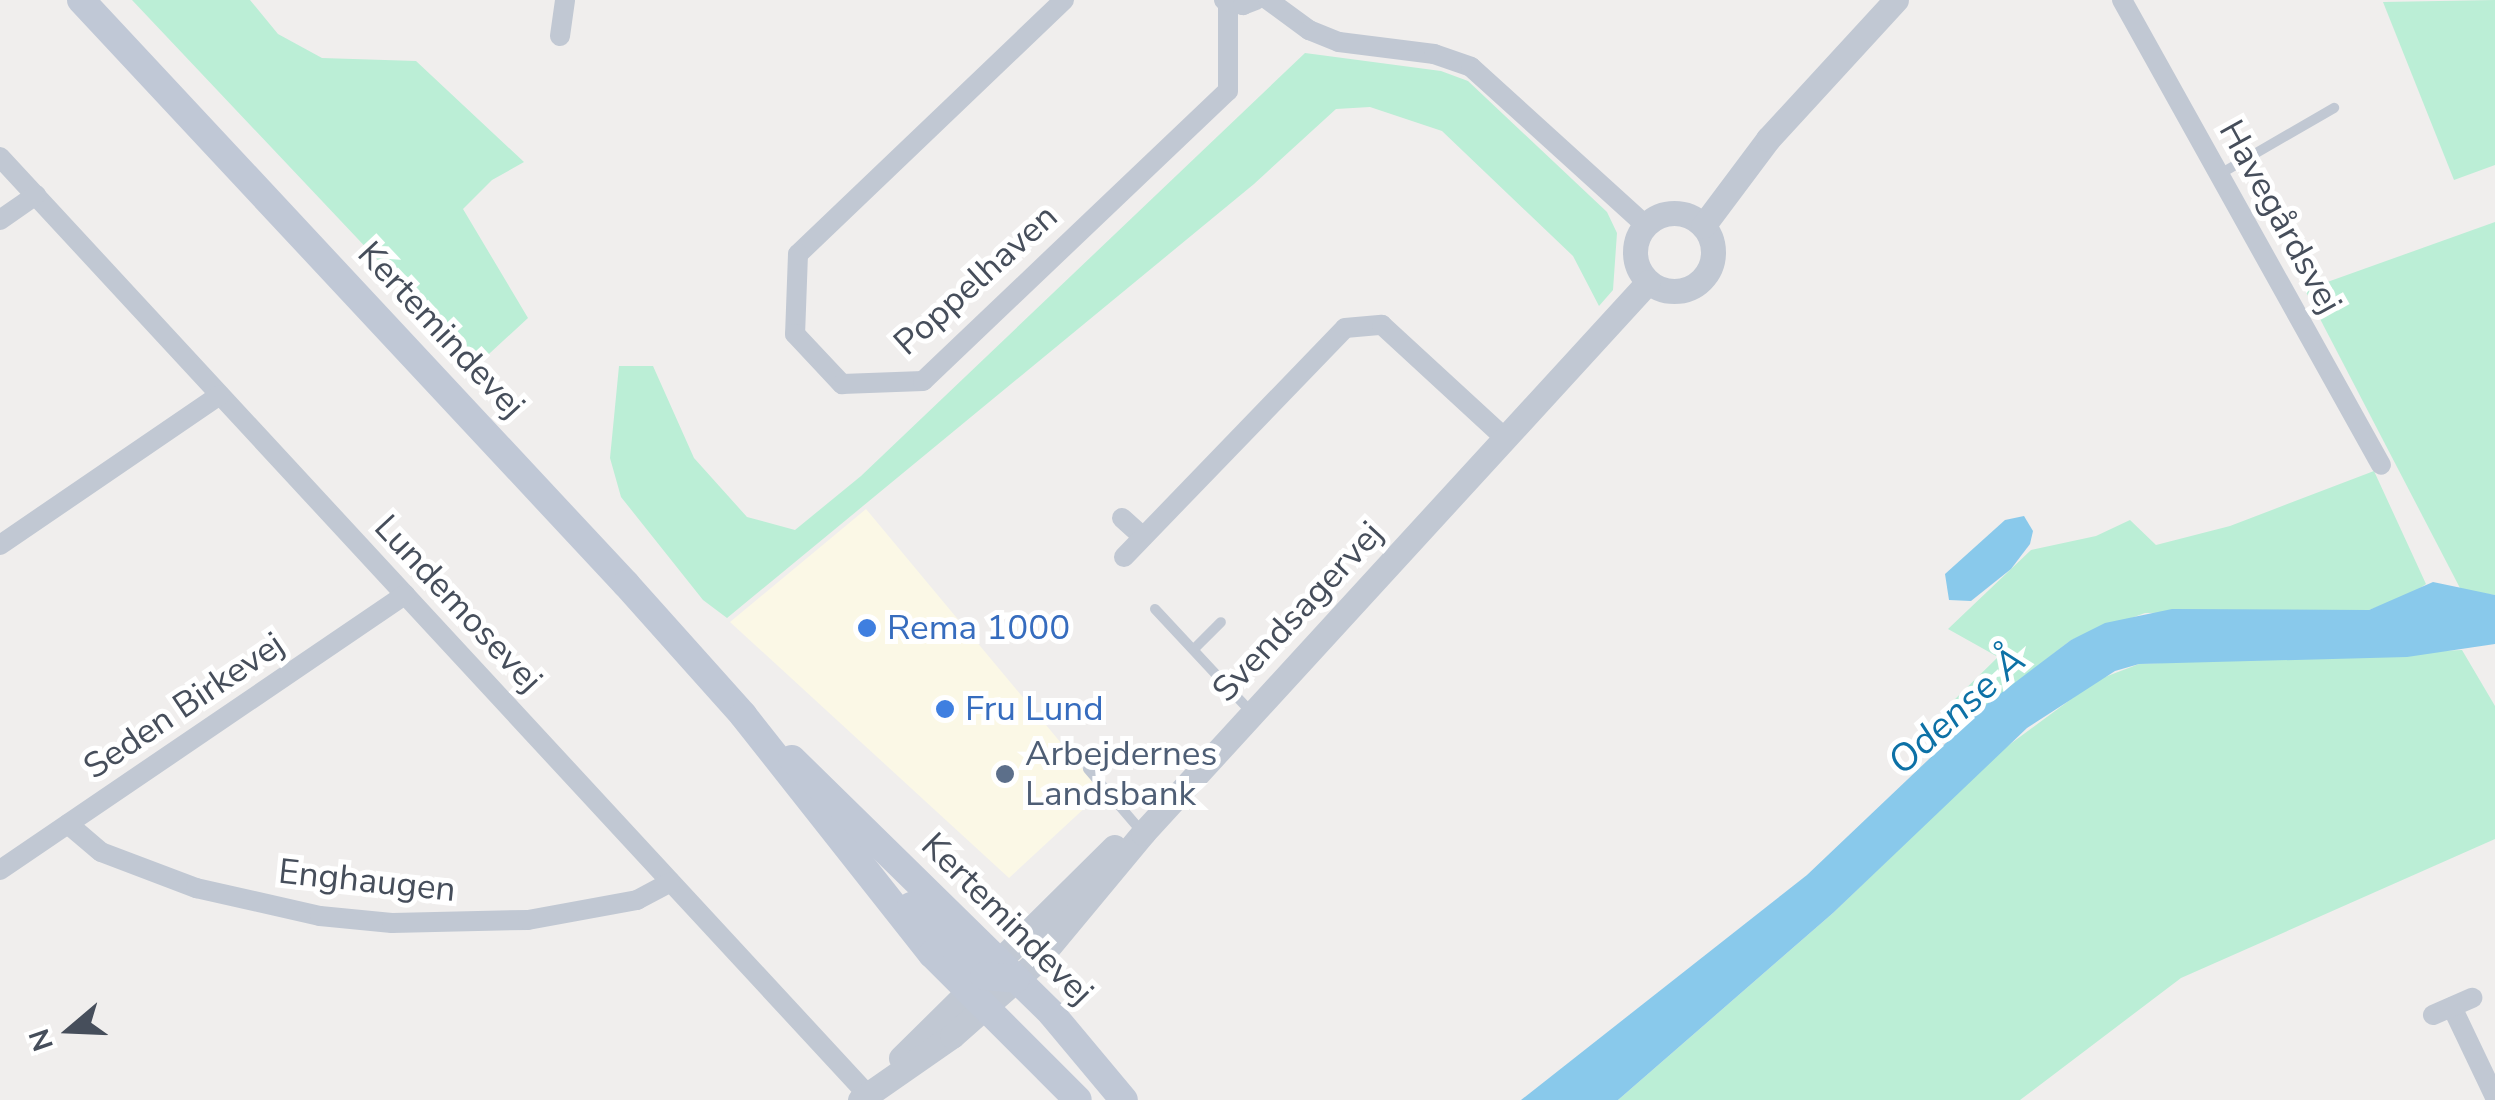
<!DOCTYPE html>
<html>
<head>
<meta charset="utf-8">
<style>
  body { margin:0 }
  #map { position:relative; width:2495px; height:1100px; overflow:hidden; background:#f0eeed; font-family:"Nunito Sans",sans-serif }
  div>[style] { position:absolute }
  .commercial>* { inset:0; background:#fbf8e6 }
  .green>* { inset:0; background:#bbeed6 }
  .water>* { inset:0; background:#89c9eb }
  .service>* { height:10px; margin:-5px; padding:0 5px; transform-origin:5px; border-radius:5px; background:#c1c8d3 }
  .minor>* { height:20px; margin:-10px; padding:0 10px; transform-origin:10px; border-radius:10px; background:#c1c8d3 }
  .tertiary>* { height:25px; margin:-12.5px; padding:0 12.5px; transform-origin:12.5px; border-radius:12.5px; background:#c1c8d3 }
  .tertiary>.ring { margin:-12.5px; padding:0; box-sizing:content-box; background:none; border:25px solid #c1c8d3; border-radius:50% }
  .secondary>* { height:28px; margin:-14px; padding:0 14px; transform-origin:14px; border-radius:14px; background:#c0c8d6 }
  .dots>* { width:28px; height:28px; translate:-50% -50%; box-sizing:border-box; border:5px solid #fff; border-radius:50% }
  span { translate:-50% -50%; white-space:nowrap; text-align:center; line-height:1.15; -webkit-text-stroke:10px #fff; paint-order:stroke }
  .street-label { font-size:35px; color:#464e5b }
  .shop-label { font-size:35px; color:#366cbe }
  .left { translate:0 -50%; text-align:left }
  .service-label { font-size:35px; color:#4e5e75 }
  .water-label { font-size:38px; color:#0d71a6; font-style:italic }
  .north { position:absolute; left:20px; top:980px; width:100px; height:100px; -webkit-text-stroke:8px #fff; paint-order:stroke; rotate:251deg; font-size:28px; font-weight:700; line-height:40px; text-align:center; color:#464e5b }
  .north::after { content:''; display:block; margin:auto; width:35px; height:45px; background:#464e5b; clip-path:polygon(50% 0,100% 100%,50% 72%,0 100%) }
</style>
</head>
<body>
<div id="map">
  <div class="commercial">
    <div style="clip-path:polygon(866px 509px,1096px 785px,1084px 796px,1089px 804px,1009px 878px,730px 622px)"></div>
  </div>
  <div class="green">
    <div style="clip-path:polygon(132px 0,250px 0,278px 34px,322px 58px,416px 61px,524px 162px,492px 180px,463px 209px,528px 318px,477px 365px)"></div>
    <div style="clip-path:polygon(2495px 0,2495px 165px,2454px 180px,2383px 2px)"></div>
    <div style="clip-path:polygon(1305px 53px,1441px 71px,1468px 81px,1607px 212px,1617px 233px,1613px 290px,1599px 306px,1573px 256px,1442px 131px,1370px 107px,1336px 109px,1254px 184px,727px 618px,703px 600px,621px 497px,610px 458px,619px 366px,653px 366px,694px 458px,747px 517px,795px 530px,861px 476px)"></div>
    <div style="clip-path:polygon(2495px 222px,2495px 595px,2461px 590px,2305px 290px)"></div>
    <div style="clip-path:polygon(2374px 471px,2426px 584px,2410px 595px,2369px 610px,2145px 613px,2071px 640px,1967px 721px,1950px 704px,1998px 657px,1948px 629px,2031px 550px,2096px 536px,2130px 520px,2156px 545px,2230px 526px)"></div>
    <div style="clip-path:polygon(2462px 650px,2495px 706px,2495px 839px,2181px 978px,2020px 1100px,1618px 1100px,1833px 913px,2002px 750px,2097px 680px,2139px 664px)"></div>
  </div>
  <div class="water">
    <div style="clip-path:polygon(2024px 516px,2033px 531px,2030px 544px,2011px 569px,1971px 601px,1949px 600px,1945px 574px,2005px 520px)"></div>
    <div style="clip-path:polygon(2433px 582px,2495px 595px,2495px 644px,2407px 657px,2139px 664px,2115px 671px,2027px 728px,1833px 913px,1618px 1100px,1521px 1100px,1807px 875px,1988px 703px,2071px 640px,2105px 623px,2172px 609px,2369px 610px)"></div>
  </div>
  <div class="service">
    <div style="left:2220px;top:174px;width:132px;rotate:-30.1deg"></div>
    <div style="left:1155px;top:609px;width:142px;rotate:47deg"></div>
    <div style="left:1194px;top:649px;width:38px;rotate:-45deg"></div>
    <div style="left:1088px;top:769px;width:83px;rotate:49.4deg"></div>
  </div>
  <div class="minor">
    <div style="left:1064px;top:0;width:368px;rotate:136.3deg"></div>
    <div style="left:798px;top:254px;width:80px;rotate:92.1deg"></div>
    <div style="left:795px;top:334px;width:69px;rotate:46.8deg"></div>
    <div style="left:842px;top:384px;width:81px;rotate:-2.1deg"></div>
    <div style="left:923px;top:381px;width:421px;rotate:-43.6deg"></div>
    <div style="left:1228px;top:91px;width:88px;rotate:-90deg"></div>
    <div style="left:1224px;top:0;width:20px;rotate:15deg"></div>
    <div style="left:1243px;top:5px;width:14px;rotate:-21deg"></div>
    <div style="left:1268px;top:0;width:51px;rotate:36.2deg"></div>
    <div style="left:1309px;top:30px;width:32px;rotate:22deg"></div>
    <div style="left:1339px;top:42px;width:96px;rotate:7.2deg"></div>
    <div style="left:1434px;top:54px;width:39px;rotate:19deg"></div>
    <div style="left:1471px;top:67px;width:235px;rotate:42.2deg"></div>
    <div style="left:2122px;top:0;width:532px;rotate:60.88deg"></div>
    <div style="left:560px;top:36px;width:36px;rotate:-82deg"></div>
    <div style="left:0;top:157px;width:1278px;rotate:47.22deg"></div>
    <div style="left:0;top:220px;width:44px;rotate:-34.8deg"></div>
    <div style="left:1122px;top:518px;width:28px;rotate:42deg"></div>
    <div style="left:0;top:545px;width:266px;rotate:-34.3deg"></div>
    <div style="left:1124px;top:557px;width:318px;rotate:-46deg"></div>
    <div style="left:1345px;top:328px;width:37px;rotate:-5deg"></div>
    <div style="left:1382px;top:325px;width:167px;rotate:42.6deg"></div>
    <div style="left:68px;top:824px;width:43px;rotate:40.3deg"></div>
    <div style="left:101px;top:852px;width:102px;rotate:20.8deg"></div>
    <div style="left:196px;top:888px;width:127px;rotate:12.7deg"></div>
    <div style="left:320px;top:916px;width:72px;rotate:5.6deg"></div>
    <div style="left:392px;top:923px;width:136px;rotate:-1.3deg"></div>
    <div style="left:528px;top:920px;width:111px;rotate:-10.4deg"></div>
    <div style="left:637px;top:900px;width:38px;rotate:-28deg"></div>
    <div style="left:0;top:870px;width:490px;rotate:-34.2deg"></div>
    <div style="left:2452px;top:1007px;width:100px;rotate:64.5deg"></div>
    <div style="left:2433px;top:1015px;width:43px;rotate:-23.6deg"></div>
  </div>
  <div class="tertiary">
    <div class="ring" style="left:1635px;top:213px;width:53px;height:53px"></div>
    <div style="left:1703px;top:226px;width:109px;rotate:-53.2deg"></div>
    <div style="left:1768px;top:139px;width:189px;rotate:-47.4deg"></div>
    <div style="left:901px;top:1058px;width:300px;rotate:-44.7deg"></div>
    <div style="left:860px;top:1100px;width:112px;rotate:-34.8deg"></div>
    <div style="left:952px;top:1036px;width:112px;rotate:-41.4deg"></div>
    <div style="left:1036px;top:962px;width:168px;rotate:-50.3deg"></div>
    <div style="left:1143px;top:833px;width:747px;rotate:-47.49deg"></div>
  </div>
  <div class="secondary">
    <div style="left:81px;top:0;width:799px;rotate:46.98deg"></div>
    <div style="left:626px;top:584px;width:176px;rotate:48.2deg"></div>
    <div style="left:743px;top:715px;width:305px;rotate:51.7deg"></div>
    <div style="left:932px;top:954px;width:206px;rotate:45deg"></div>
    <div style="left:792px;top:759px;width:364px;rotate:44.4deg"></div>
    <div style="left:1052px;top:1014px;width:112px;rotate:50.1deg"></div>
    <div style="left:911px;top:906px;width:101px;rotate:43.8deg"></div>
    <div style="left:984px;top:976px;width:32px;rotate:5deg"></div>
  </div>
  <div class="dots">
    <div style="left:867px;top:628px;background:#3f7fe0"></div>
    <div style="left:945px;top:709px;background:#3f7fe0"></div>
    <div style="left:1005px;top:774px;background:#5c6f8a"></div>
  </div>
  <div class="street-label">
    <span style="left:2280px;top:217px;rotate:61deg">Havegårdsvej</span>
    <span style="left:976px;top:280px;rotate:-42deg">Poppelhaven</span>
    <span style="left:441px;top:330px;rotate:47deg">Kertemindevej</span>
    <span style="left:458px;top:604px;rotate:47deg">Lundemosevej</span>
    <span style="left:1298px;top:612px;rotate:-47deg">Svendsagervej</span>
    <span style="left:184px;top:706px;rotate:-34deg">Seden Birkevej</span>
    <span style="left:367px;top:881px;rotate:6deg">Enghaugen</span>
    <span style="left:1007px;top:919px;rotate:45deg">Kertemindevej</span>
  </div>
  <div class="shop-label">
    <span class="left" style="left:887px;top:628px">Rema 1000</span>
    <span class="left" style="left:965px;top:709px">Fru Lund</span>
  </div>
  <div class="service-label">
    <span class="left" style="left:1025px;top:774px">Arbejdernes<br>Landsbank</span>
  </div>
  <div class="water-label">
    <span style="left:1957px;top:711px;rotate:-42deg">Odense Å</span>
  </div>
  <div class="north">N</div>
</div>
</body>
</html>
